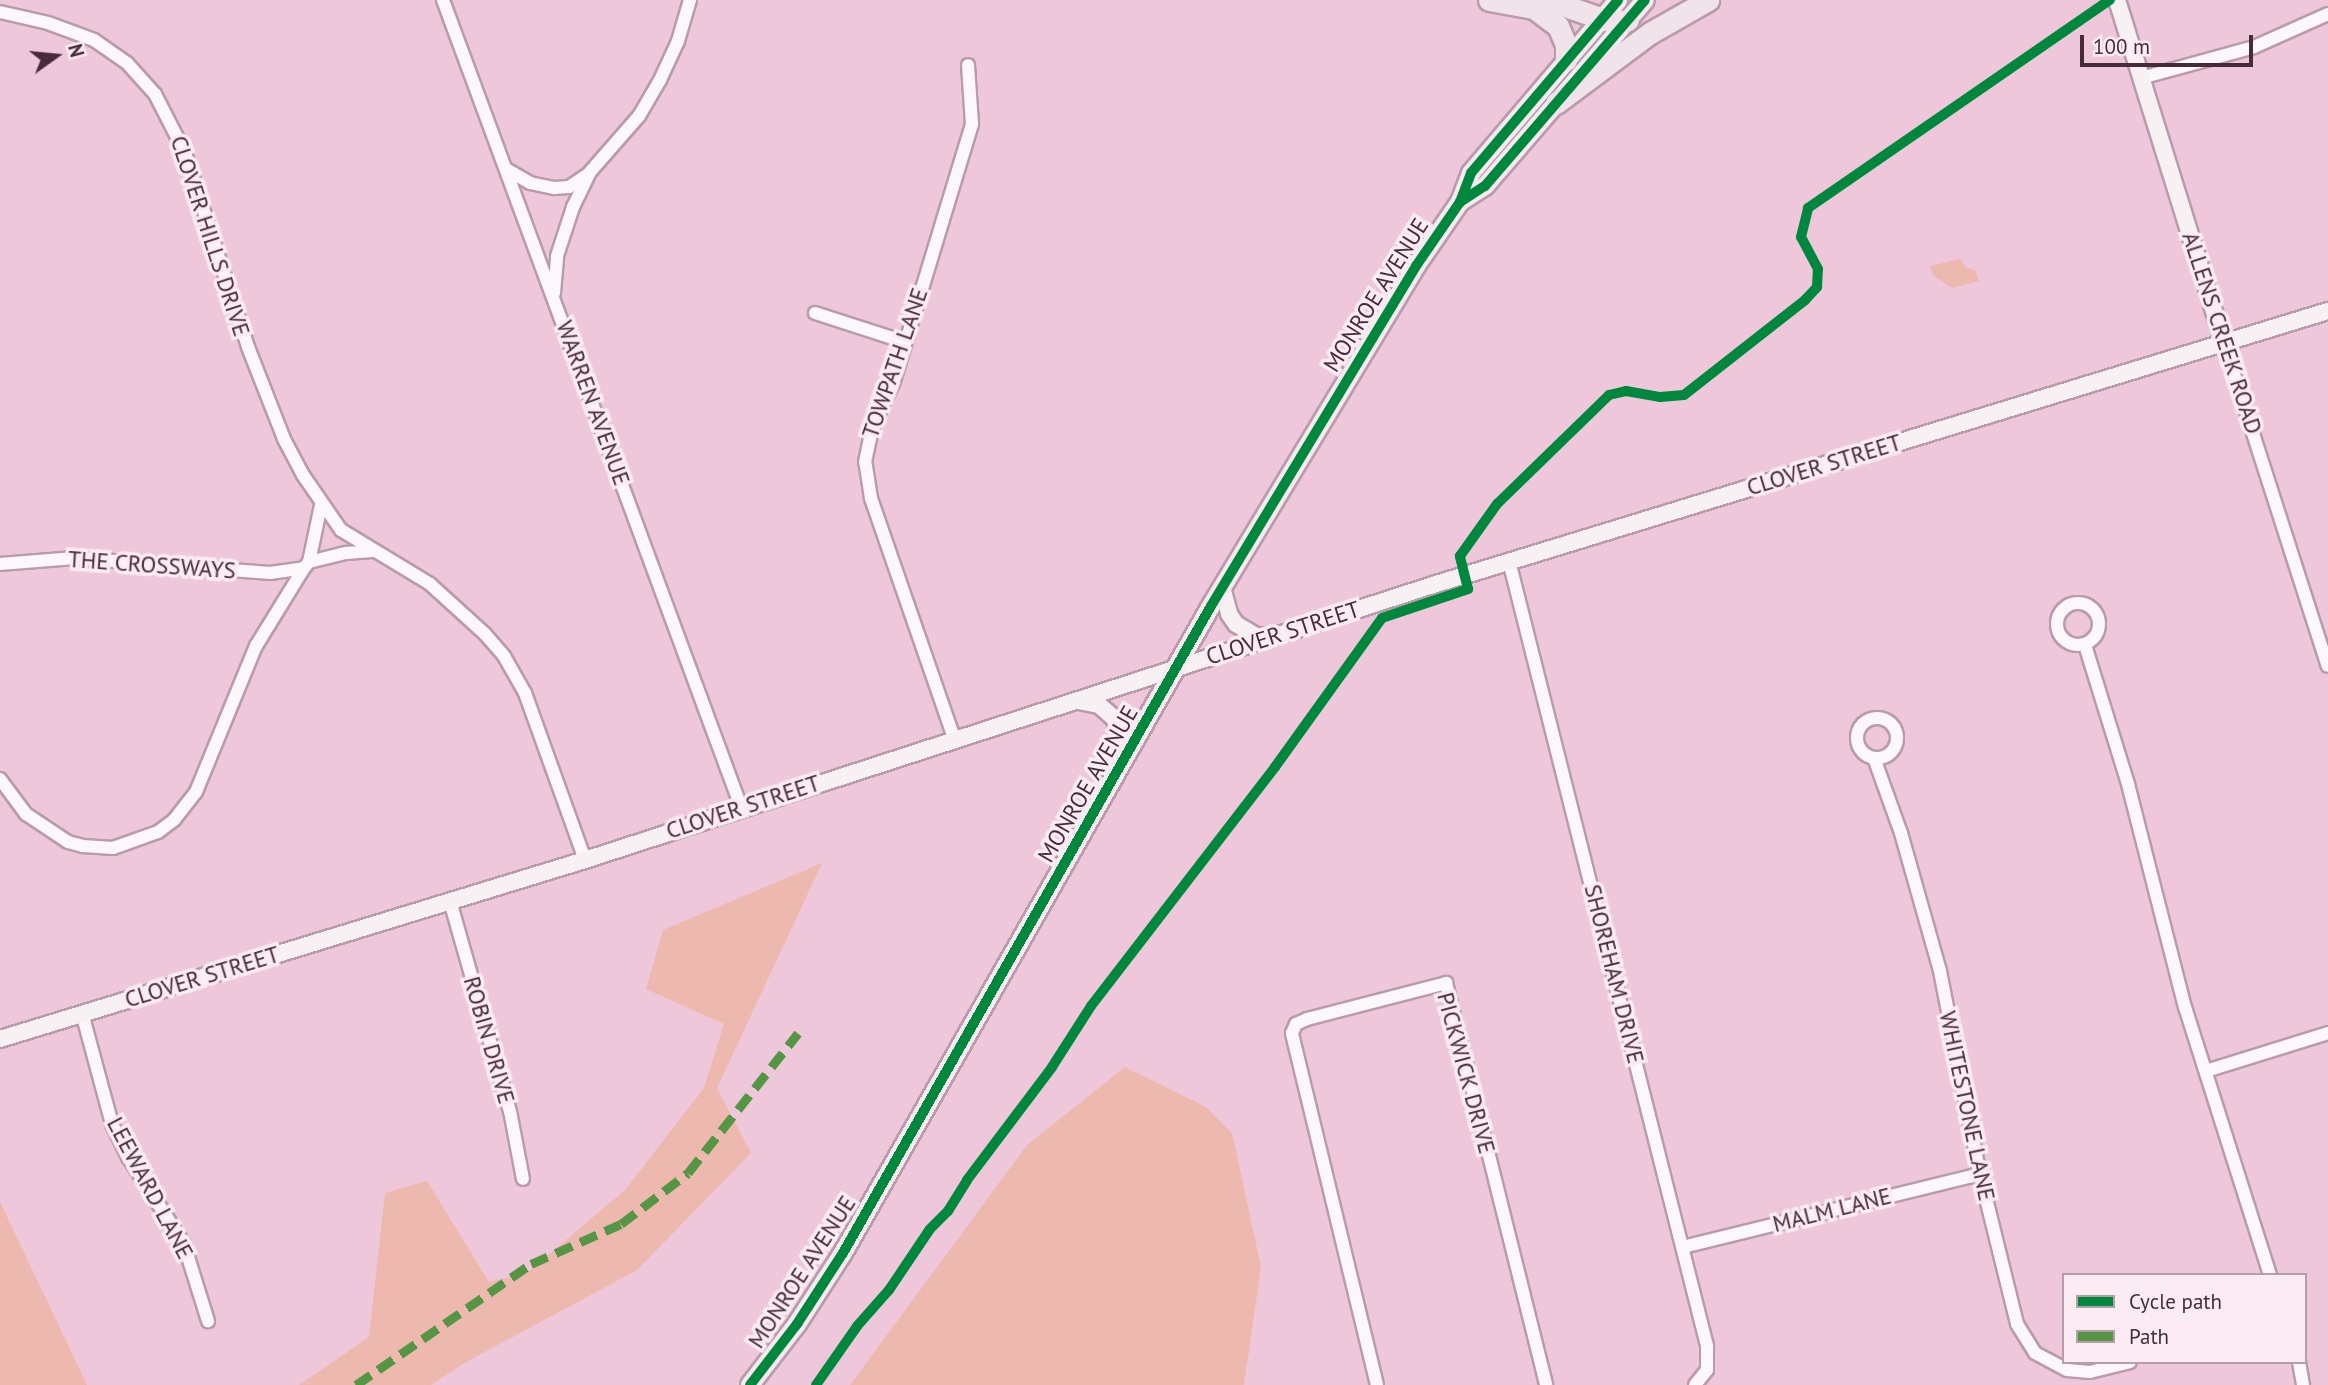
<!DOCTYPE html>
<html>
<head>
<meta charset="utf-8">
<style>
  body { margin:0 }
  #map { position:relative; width:2328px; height:1385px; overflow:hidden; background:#eec7db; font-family:"PT Sans",sans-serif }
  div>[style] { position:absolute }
  .green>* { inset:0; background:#edb8ae }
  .roads { filter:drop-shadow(2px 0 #b99bab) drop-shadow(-2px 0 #b99bab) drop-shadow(0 2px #b99bab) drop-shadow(0 -2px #b99bab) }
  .street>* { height:12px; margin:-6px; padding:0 6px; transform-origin:6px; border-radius:6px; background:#fcf7fa }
  .street>.ring { margin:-6px; padding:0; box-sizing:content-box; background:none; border:12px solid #fcf7fa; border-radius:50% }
  .secondary>* { height:16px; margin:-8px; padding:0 8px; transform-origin:8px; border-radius:8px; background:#f8f1f4 }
  .primary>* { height:18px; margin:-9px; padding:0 9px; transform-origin:9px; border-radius:9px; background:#f6ebf0 }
  .highway>* { height:21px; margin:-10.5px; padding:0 10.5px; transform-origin:10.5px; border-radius:10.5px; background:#f1e3ea }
  .quiet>* { height:9px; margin-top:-4.5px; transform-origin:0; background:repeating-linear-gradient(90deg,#549644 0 18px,transparent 0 27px) }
  .cycleway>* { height:10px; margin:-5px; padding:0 5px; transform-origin:5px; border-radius:5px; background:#00873e }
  span { translate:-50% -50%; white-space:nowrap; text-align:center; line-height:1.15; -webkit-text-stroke:7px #fbebf3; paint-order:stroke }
  .street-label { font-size:23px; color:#482b3a }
  .legend { position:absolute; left:2062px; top:1273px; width:245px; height:91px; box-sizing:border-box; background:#fbebf3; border:2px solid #b39ea9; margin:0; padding:9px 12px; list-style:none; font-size:21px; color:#482b3a }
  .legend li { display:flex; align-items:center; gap:14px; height:35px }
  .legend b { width:35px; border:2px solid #b39ea9 }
  .north { position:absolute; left:21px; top:21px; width:70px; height:70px; -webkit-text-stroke:5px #fbebf3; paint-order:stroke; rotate:75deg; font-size:19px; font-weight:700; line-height:28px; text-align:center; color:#482b3a }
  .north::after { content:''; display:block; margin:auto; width:24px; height:32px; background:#482b3a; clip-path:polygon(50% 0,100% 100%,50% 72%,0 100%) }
  .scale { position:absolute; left:2080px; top:35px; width:173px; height:32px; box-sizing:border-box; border:4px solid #482b3a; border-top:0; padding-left:9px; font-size:21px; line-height:24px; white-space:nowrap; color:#482b3a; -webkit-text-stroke:5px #fbebf3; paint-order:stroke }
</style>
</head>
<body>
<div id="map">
  <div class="green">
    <div style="clip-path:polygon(1960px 259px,1966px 268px,1975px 270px,1979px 281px,1952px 288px,1934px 276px,1930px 266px)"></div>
    <div style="clip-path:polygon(822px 863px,717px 1088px,751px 1153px,637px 1270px,466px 1362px,431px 1385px,299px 1385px,369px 1337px,385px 1193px,427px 1181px,489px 1282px,527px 1273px,625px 1190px,704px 1088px,724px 1024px,646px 989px,663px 930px)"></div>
    <div style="clip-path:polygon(1125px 1067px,1206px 1107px,1232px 1133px,1261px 1267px,1244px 1385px,850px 1385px,1027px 1145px)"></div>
    <div style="clip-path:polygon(0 1202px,87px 1385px,0 1385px)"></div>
  </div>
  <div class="roads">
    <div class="street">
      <div style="left:443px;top:0;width:860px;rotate:69.73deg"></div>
      <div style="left:0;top:12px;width:49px;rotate:12.9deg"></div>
      <div style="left:48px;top:23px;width:49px;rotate:20.3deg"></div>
      <div style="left:94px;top:40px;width:40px;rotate:34.9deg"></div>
      <div style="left:127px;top:63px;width:42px;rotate:47.9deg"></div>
      <div style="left:155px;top:94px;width:66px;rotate:63deg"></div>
      <div style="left:185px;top:153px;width:204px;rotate:72deg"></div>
      <div style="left:248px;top:347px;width:99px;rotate:68.6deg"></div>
      <div style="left:284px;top:439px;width:41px;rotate:62.2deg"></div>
      <div style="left:303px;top:475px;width:67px;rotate:55.4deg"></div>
      <div style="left:341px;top:530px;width:104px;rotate:31.2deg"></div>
      <div style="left:430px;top:584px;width:74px;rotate:42.3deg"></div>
      <div style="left:485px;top:634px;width:29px;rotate:49deg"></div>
      <div style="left:504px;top:656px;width:43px;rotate:60.4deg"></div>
      <div style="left:525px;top:693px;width:177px;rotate:70.2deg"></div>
      <div style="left:2141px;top:78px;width:117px;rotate:-15.3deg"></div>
      <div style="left:2254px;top:47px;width:81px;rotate:-24deg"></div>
      <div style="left:506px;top:169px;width:28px;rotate:30deg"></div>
      <div style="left:530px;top:183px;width:25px;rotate:12deg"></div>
      <div style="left:554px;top:188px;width:15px;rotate:-4deg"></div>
      <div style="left:569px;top:187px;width:22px;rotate:-34deg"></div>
      <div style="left:554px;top:293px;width:37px;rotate:-85deg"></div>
      <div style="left:557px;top:256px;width:52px;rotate:-71.9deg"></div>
      <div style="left:573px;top:207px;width:39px;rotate:-64deg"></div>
      <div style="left:590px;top:172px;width:74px;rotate:-48.8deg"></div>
      <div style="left:639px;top:116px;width:42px;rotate:-59.7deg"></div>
      <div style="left:660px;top:80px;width:43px;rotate:-65.2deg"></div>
      <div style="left:678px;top:41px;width:43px;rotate:-73.7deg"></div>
      <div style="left:815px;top:313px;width:95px;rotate:17.9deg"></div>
      <div style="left:2224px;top:343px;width:339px;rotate:72.2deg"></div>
      <div style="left:1509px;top:561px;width:810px;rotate:75.84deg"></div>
      <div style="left:1707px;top:1346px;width:24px;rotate:90deg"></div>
      <div style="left:1707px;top:1370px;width:19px;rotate:129deg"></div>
      <div style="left:309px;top:562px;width:58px;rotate:-78.1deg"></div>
      <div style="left:0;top:564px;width:75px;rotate:-4.6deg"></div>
      <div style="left:75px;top:558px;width:196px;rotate:4.4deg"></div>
      <div style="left:270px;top:573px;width:34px;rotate:-8deg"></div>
      <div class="ring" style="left:2057px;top:603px;width:30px;height:30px"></div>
      <div style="left:2085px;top:645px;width:145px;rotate:72.8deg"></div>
      <div style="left:2128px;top:784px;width:230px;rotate:75.7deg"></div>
      <div style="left:2185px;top:1007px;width:281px;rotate:72.4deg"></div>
      <div class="ring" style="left:1857px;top:718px;width:28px;height:28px"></div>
      <div style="left:954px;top:738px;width:254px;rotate:-109.1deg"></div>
      <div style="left:871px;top:498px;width:36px;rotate:-99deg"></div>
      <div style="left:865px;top:462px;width:35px;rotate:-78deg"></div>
      <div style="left:872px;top:428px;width:52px;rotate:-64.9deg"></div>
      <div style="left:894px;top:381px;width:269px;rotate:-73.1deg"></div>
      <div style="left:972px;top:124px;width:59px;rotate:-93.9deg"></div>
      <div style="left:1874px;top:758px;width:80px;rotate:70.2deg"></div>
      <div style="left:1901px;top:833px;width:143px;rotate:74.2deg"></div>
      <div style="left:1940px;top:971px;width:207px;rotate:78.9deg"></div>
      <div style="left:1980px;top:1174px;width:154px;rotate:76.1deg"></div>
      <div style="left:2017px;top:1324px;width:34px;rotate:58deg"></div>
      <div style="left:2035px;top:1353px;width:36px;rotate:28deg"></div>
      <div style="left:2067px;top:1370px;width:23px;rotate:5deg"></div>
      <div style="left:2090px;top:1372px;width:41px;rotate:-14deg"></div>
      <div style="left:0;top:779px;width:44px;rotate:53.4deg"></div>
      <div style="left:26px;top:814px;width:50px;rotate:33.7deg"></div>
      <div style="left:68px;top:842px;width:16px;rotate:15deg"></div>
      <div style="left:83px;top:846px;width:30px;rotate:4deg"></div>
      <div style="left:113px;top:848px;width:48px;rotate:-19.6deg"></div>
      <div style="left:158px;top:832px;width:20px;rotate:-37deg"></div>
      <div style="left:174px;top:820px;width:36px;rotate:-52deg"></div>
      <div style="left:196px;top:792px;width:158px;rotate:-67.7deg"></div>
      <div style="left:256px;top:646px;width:92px;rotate:-58.4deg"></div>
      <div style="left:304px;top:568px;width:8px;rotate:-50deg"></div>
      <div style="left:309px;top:562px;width:38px;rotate:-14deg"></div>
      <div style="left:346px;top:553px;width:27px;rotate:-4deg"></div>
      <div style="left:450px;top:901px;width:218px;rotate:74.1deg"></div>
      <div style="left:510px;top:1111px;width:69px;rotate:79.2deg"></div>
      <div style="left:82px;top:1013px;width:115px;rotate:74.9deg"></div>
      <div style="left:112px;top:1124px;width:37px;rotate:64deg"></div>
      <div style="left:128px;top:1157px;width:103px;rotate:57.2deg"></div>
      <div style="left:184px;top:1244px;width:81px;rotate:72.7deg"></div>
      <div style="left:2206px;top:1071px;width:128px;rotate:-17.3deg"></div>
      <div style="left:1683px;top:1247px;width:306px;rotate:-13.8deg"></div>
      <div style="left:2299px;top:1362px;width:23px;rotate:80deg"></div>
      <div style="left:1377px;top:1385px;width:362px;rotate:-103.6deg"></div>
      <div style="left:1292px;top:1033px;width:10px;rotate:-66deg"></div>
      <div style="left:1296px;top:1024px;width:12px;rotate:-24deg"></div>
      <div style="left:1307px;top:1019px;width:144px;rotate:-14.5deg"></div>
      <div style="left:1446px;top:983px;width:414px;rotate:76deg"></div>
    </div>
    <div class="secondary">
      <div style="left:2117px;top:0;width:359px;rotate:72.7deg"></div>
      <div style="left:1222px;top:587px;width:28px;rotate:75deg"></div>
      <div style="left:1229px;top:614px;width:12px;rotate:55deg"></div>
      <div style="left:1236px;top:624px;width:23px;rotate:31deg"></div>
      <div style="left:1256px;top:636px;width:11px;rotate:5deg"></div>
      <div style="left:1078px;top:701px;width:21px;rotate:11deg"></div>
      <div style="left:1099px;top:705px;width:20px;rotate:41deg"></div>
      <div style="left:1114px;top:718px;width:14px;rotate:69deg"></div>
      <div style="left:1119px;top:731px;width:41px;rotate:95.6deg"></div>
      <div style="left:0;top:1039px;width:612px;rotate:-17.01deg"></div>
      <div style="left:585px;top:860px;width:895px;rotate:-17.97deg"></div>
      <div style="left:1436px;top:584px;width:933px;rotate:-17.02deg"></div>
    </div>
    <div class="primary">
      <div style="left:1460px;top:202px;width:30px;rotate:-33deg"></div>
      <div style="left:1485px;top:186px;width:245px;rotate:-49.3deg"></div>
      <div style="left:750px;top:1385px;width:77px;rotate:-52.4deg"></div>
      <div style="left:797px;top:1324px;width:85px;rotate:-57.1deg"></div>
      <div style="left:843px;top:1253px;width:744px;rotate:-60.37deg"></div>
      <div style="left:1211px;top:606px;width:397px;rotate:-58.9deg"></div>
      <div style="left:1416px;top:266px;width:78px;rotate:-55.5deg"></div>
      <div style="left:1460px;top:202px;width:31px;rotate:-69deg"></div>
      <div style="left:1471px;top:173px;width:227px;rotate:-49.6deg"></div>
    </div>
    <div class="highway">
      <div style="left:1489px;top:0;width:46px;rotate:10.1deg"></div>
      <div style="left:1534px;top:8px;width:30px;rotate:37deg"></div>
      <div style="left:1558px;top:26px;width:21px;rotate:67deg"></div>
      <div style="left:1566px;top:45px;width:15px;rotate:90deg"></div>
      <div style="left:1548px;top:0;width:58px;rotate:19.1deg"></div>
      <div style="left:1603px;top:19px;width:11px;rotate:15deg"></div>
      <div style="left:1614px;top:22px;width:14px;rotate:-8deg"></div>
      <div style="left:1556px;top:103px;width:117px;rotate:-36.7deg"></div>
      <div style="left:1650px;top:33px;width:67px;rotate:-29.6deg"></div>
    </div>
  </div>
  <div class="quiet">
    <div style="left:356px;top:1385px;width:213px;rotate:-34.7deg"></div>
    <div style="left:531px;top:1264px;width:98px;rotate:-24deg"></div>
    <div style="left:621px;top:1224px;width:84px;rotate:-37.3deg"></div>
    <div style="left:688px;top:1173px;width:178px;rotate:-51.8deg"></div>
  </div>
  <div class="cycleway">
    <div style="left:1460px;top:202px;width:30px;rotate:-33deg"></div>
    <div style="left:1485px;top:186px;width:245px;rotate:-49.3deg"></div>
    <div style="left:750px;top:1385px;width:77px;rotate:-52.4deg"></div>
    <div style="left:797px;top:1324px;width:85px;rotate:-57.1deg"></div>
    <div style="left:843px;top:1253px;width:744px;rotate:-60.37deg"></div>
    <div style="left:1211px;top:606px;width:397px;rotate:-58.9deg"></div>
    <div style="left:1416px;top:266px;width:78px;rotate:-55.5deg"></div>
    <div style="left:1460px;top:202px;width:31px;rotate:-69deg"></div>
    <div style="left:1471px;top:173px;width:227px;rotate:-49.6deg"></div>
    <div style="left:816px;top:1385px;width:73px;rotate:-55deg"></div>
    <div style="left:858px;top:1325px;width:47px;rotate:-48.5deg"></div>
    <div style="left:889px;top:1290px;width:73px;rotate:-56.1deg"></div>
    <div style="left:930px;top:1229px;width:25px;rotate:-45deg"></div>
    <div style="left:948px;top:1211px;width:36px;rotate:-58deg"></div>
    <div style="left:967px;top:1180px;width:141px;rotate:-53deg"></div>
    <div style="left:1052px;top:1067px;width:72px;rotate:-57.4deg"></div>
    <div style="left:1091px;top:1006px;width:302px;rotate:-52.4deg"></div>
    <div style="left:1275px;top:767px;width:183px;rotate:-54.3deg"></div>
    <div style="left:1382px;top:618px;width:91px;rotate:-18.6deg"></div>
    <div style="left:1468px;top:589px;width:34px;rotate:-104deg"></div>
    <div style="left:1460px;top:556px;width:64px;rotate:-54.6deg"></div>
    <div style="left:1497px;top:504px;width:156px;rotate:-44.2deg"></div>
    <div style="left:1609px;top:395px;width:17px;rotate:-13deg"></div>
    <div style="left:1626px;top:391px;width:35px;rotate:10deg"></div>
    <div style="left:1660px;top:397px;width:24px;rotate:-5deg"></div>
    <div style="left:1684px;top:395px;width:154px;rotate:-38.1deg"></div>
    <div style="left:1805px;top:300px;width:18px;rotate:-47deg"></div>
    <div style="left:1817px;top:287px;width:18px;rotate:-87deg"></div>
    <div style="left:1818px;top:269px;width:36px;rotate:-118deg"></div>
    <div style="left:1801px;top:237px;width:30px;rotate:-76deg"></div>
    <div style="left:1808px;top:208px;width:367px;rotate:-34.6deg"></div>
  </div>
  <div class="street-label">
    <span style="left:210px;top:236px;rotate:72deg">CLOVER HILLS DRIVE</span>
    <span style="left:1376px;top:295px;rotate:-58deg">MONROE AVENUE</span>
    <span style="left:2222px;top:333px;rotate:72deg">ALLENS CREEK ROAD</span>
    <span style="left:895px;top:363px;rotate:-71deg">TOWPATH LANE</span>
    <span style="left:593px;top:403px;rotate:70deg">WARREN AVENUE</span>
    <span style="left:1824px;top:465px;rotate:-17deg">CLOVER STREET</span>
    <span style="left:152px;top:565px;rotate:4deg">THE CROSSWAYS</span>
    <span style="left:1283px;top:633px;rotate:-18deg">CLOVER STREET</span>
    <span style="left:1088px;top:784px;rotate:-60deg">MONROE AVENUE</span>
    <span style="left:743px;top:807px;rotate:-18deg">CLOVER STREET</span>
    <span style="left:1614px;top:974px;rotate:76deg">SHOREHAM DRIVE</span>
    <span style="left:202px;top:977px;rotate:-17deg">CLOVER STREET</span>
    <span style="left:489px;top:1040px;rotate:74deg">ROBIN DRIVE</span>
    <span style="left:1466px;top:1073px;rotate:75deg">PICKWICK DRIVE</span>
    <span style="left:1967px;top:1106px;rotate:78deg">WHITESTONE LANE</span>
    <span style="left:150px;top:1188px;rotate:62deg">LEEWARD LANE</span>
    <span style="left:1832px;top:1210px;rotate:-14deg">MALM LANE</span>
    <span style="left:802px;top:1272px;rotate:-57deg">MONROE AVENUE</span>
  </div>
  <ul class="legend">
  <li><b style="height:9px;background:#00873e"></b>Cycle path</li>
  <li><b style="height:9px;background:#549644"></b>Path</li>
  </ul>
  <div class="north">N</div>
  <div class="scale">100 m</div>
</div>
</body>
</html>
